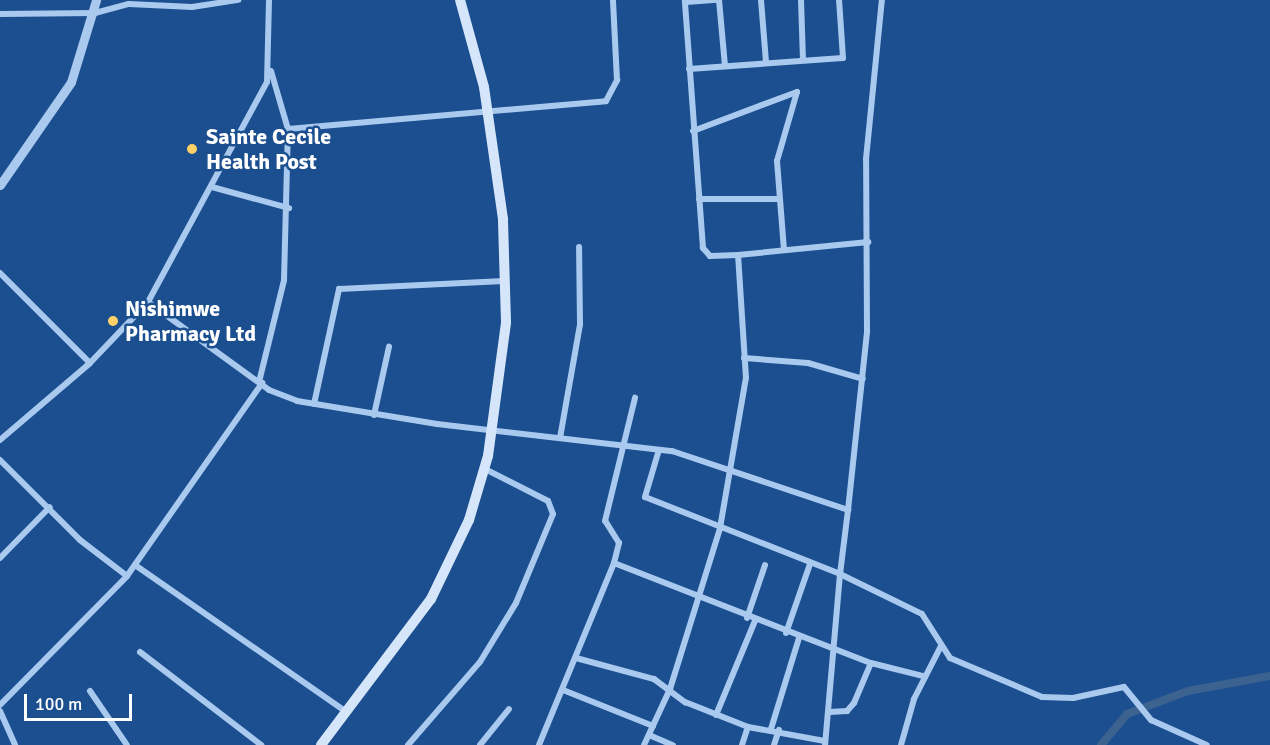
<!DOCTYPE html>
<html>
<head>
<meta charset="utf-8">
<style>
  body { margin:0 }
  #map { position:relative; width:1270px; height:745px; overflow:hidden; background:#1b4f8f; font-family:Signika,sans-serif }
  div>[style] { position:absolute }
  .canal>* { height:8px; margin:-4px; padding:0 4px; transform-origin:4px; border-radius:4px; background:#3c6290 }
  .minor>* { height:6px; margin:-3px; padding:0 3px; transform-origin:3px; border-radius:3px; background:#a9c9ee }
  .tertiary>* { height:9px; margin:-4.5px; padding:0 4.5px; transform-origin:4.5px; border-radius:4.5px; background:#a9c9ee }
  .secondary>* { height:10px; margin:-5px; padding:0 5px; transform-origin:5px; border-radius:5px; background:#d6e6fa }
  .dots>* { width:16px; height:16px; translate:-50% -50%; box-sizing:border-box; border:3px solid #1b4f8f; border-radius:50% }
  span { translate:-50% -50%; white-space:nowrap; text-align:center; line-height:1.15; -webkit-text-stroke:5px #1b4f8f; paint-order:stroke }
  .poi-label { font-size:22px; color:#fff; font-weight:700 }
  .left { translate:0 -50%; text-align:left }
  .scale { position:absolute; left:24px; top:694px; width:108px; height:27px; box-sizing:border-box; border:3px solid #fff; border-top:0; padding-left:8px; font-size:18px; line-height:21px; white-space:nowrap; color:#fff; -webkit-text-stroke:4px #1b4f8f; paint-order:stroke }
</style>
</head>
<body>
<div id="map">
  <div class="canal">
    <div style="left:1101px;top:745px;width:40px;rotate:-50deg"></div>
    <div style="left:1127px;top:714px;width:65px;rotate:-20.7deg"></div>
    <div style="left:1188px;top:691px;width:83px;rotate:-10.4deg"></div>
  </div>
  <div class="minor">
    <div style="left:719px;top:0;width:66px;rotate:84.8deg"></div>
    <div style="left:761px;top:0;width:62px;rotate:85.4deg"></div>
    <div style="left:801px;top:0;width:60px;rotate:88.1deg"></div>
    <div style="left:686px;top:2px;width:31px;rotate:-4deg"></div>
    <div style="left:0;top:14px;width:95px;rotate:-0.6deg"></div>
    <div style="left:95px;top:13px;width:35px;rotate:-15deg"></div>
    <div style="left:129px;top:4px;width:63px;rotate:2.7deg"></div>
    <div style="left:192px;top:7px;width:47px;rotate:-8.7deg"></div>
    <div style="left:689px;top:69px;width:154px;rotate:-4.1deg"></div>
    <div style="left:843px;top:58px;width:58px;rotate:-93.9deg"></div>
    <div style="left:271px;top:71px;width:60px;rotate:73.7deg"></div>
    <div style="left:693px;top:131px;width:111px;rotate:-20.6deg"></div>
    <div style="left:797px;top:92px;width:72px;rotate:106.2deg"></div>
    <div style="left:777px;top:161px;width:89px;rotate:85.5deg"></div>
    <div style="left:212px;top:187px;width:80px;rotate:15.3deg"></div>
    <div style="left:699px;top:199px;width:80px"></div>
    <div style="left:738px;top:255px;width:131px;rotate:-5.7deg"></div>
    <div style="left:0;top:273px;width:127px;rotate:45deg"></div>
    <div style="left:148px;top:302px;width:150px;rotate:36deg"></div>
    <div style="left:269px;top:390px;width:30px;rotate:21deg"></div>
    <div style="left:297px;top:401px;width:142px;rotate:9.3deg"></div>
    <div style="left:437px;top:424px;width:237px;rotate:6.6deg"></div>
    <div style="left:672px;top:451px;width:186px;rotate:18.5deg"></div>
    <div style="left:848px;top:510px;width:64px;rotate:97.1deg"></div>
    <div style="left:840px;top:574px;width:91px;rotate:26deg"></div>
    <div style="left:922px;top:614px;width:52px;rotate:57.5deg"></div>
    <div style="left:950px;top:658px;width:100px;rotate:23deg"></div>
    <div style="left:1042px;top:697px;width:31px;rotate:2deg"></div>
    <div style="left:1073px;top:698px;width:52px;rotate:-12.2deg"></div>
    <div style="left:1124px;top:687px;width:43px;rotate:50.7deg"></div>
    <div style="left:1151px;top:720px;width:61px;rotate:24.1deg"></div>
    <div style="left:744px;top:358px;width:64px;rotate:4.5deg"></div>
    <div style="left:808px;top:363px;width:57px;rotate:16.2deg"></div>
    <div style="left:260px;top:378px;width:101px;rotate:-76.2deg"></div>
    <div style="left:284px;top:280px;width:151px;rotate:-88.5deg"></div>
    <div style="left:288px;top:129px;width:319px;rotate:-5deg"></div>
    <div style="left:606px;top:101px;width:24px;rotate:-62deg"></div>
    <div style="left:617px;top:80px;width:80px;rotate:-92.9deg"></div>
    <div style="left:314px;top:404px;width:118px;rotate:-77.7deg"></div>
    <div style="left:339px;top:289px;width:165px;rotate:-2.8deg"></div>
    <div style="left:374px;top:415px;width:70px;rotate:-77.6deg"></div>
    <div style="left:560px;top:438px;width:116px;rotate:-80deg"></div>
    <div style="left:580px;top:324px;width:77px;rotate:-90.7deg"></div>
    <div style="left:0;top:440px;width:118px;rotate:-40.5deg"></div>
    <div style="left:90px;top:363px;width:84px;rotate:-46.4deg"></div>
    <div style="left:148px;top:302px;width:250px;rotate:-61.6deg"></div>
    <div style="left:267px;top:82px;width:82px;rotate:-88.6deg"></div>
    <div style="left:658px;top:453px;width:46px;rotate:106.5deg"></div>
    <div style="left:645px;top:497px;width:210px;rotate:21.5deg"></div>
    <div style="left:840px;top:574px;width:172px;rotate:95deg"></div>
    <div style="left:0;top:460px;width:113px;rotate:45deg"></div>
    <div style="left:80px;top:540px;width:59px;rotate:37.5deg"></div>
    <div style="left:848px;top:510px;width:180px;rotate:-83.9deg"></div>
    <div style="left:867px;top:331px;width:172px;rotate:-90.3deg"></div>
    <div style="left:866px;top:159px;width:160px;rotate:-84.3deg"></div>
    <div style="left:0;top:558px;width:71px;rotate:-45.6deg"></div>
    <div style="left:614px;top:563px;width:276px;rotate:21.3deg"></div>
    <div style="left:135px;top:565px;width:254px;rotate:34.8deg"></div>
    <div style="left:747px;top:618px;width:56px;rotate:-71.2deg"></div>
    <div style="left:786px;top:633px;width:73px;rotate:-70.8deg"></div>
    <div style="left:140px;top:652px;width:153px;rotate:37.5deg"></div>
    <div style="left:576px;top:658px;width:81px;rotate:15.1deg"></div>
    <div style="left:654px;top:679px;width:39px;rotate:37deg"></div>
    <div style="left:685px;top:702px;width:68px;rotate:21.6deg"></div>
    <div style="left:748px;top:727px;width:78px;rotate:10.3deg"></div>
    <div style="left:563px;top:690px;width:97px;rotate:21.8deg"></div>
    <div style="left:90px;top:691px;width:65px;rotate:55.6deg"></div>
    <div style="left:0;top:705px;width:181px;rotate:-45.4deg"></div>
    <div style="left:127px;top:576px;width:236px;rotate:-55deg"></div>
    <div style="left:0;top:711px;width:37px;rotate:66deg"></div>
    <div style="left:830px;top:712px;width:17px;rotate:-3deg"></div>
    <div style="left:847px;top:711px;width:11px;rotate:-49deg"></div>
    <div style="left:854px;top:703px;width:43px;rotate:-67deg"></div>
    <div style="left:871px;top:663px;width:54px;rotate:14deg"></div>
    <div style="left:716px;top:715px;width:102px;rotate:-67.5deg"></div>
    <div style="left:771px;top:729px;width:95px;rotate:-72.9deg"></div>
    <div style="left:649px;top:735px;width:26px;rotate:23deg"></div>
    <div style="left:408px;top:745px;width:110px;rotate:-49.1deg"></div>
    <div style="left:480px;top:662px;width:69px;rotate:-58.6deg"></div>
    <div style="left:516px;top:603px;width:96px;rotate:-67.4deg"></div>
    <div style="left:553px;top:514px;width:14px;rotate:-111deg"></div>
    <div style="left:548px;top:501px;width:71px;rotate:-153.1deg"></div>
    <div style="left:480px;top:745px;width:46px;rotate:-51.1deg"></div>
    <div style="left:539px;top:745px;width:197px;rotate:-67.6deg"></div>
    <div style="left:614px;top:563px;width:21px;rotate:-76deg"></div>
    <div style="left:619px;top:543px;width:26px;rotate:-122deg"></div>
    <div style="left:605px;top:521px;width:127px;rotate:-76.3deg"></div>
    <div style="left:644px;top:745px;width:62px;rotate:-65.1deg"></div>
    <div style="left:670px;top:689px;width:169px;rotate:-72.7deg"></div>
    <div style="left:720px;top:528px;width:152px;rotate:-80.2deg"></div>
    <div style="left:746px;top:378px;width:123px;rotate:-93.7deg"></div>
    <div style="left:738px;top:255px;width:28px;rotate:178deg"></div>
    <div style="left:710px;top:256px;width:11px;rotate:-131deg"></div>
    <div style="left:703px;top:248px;width:249px;rotate:-94.2deg"></div>
    <div style="left:742px;top:745px;width:19px;rotate:-72deg"></div>
    <div style="left:774px;top:745px;width:16px;rotate:-72deg"></div>
    <div style="left:901px;top:745px;width:48px;rotate:-74.2deg"></div>
    <div style="left:914px;top:699px;width:59px;rotate:-63deg"></div>
  </div>
  <div class="tertiary">
    <div style="left:0;top:185px;width:125px;rotate:-55.4deg"></div>
    <div style="left:71px;top:82px;width:86px;rotate:-73deg"></div>
  </div>
  <div class="secondary">
    <div style="left:321px;top:745px;width:183px;rotate:-53deg"></div>
    <div style="left:431px;top:599px;width:88px;rotate:-64.3deg"></div>
    <div style="left:469px;top:520px;width:67px;rotate:-73.5deg"></div>
    <div style="left:488px;top:456px;width:135px;rotate:-82.3deg"></div>
    <div style="left:506px;top:322px;width:103px;rotate:-91.7deg"></div>
    <div style="left:503px;top:219px;width:133px;rotate:-98.2deg"></div>
    <div style="left:484px;top:87px;width:90px;rotate:-105.4deg"></div>
  </div>
  <div class="dots">
    <div style="left:192px;top:149px;background:#ffd166"></div>
    <div style="left:113px;top:321px;background:#ffd166"></div>
  </div>
  <div class="poi-label">
    <span class="left" style="left:206px;top:149px">Sainte Cecile<br>Health Post</span>
    <span class="left" style="left:125px;top:321px">Nishimwe<br>Pharmacy Ltd</span>
  </div>
  <div class="scale">100 m</div>
</div>
</body>
</html>
